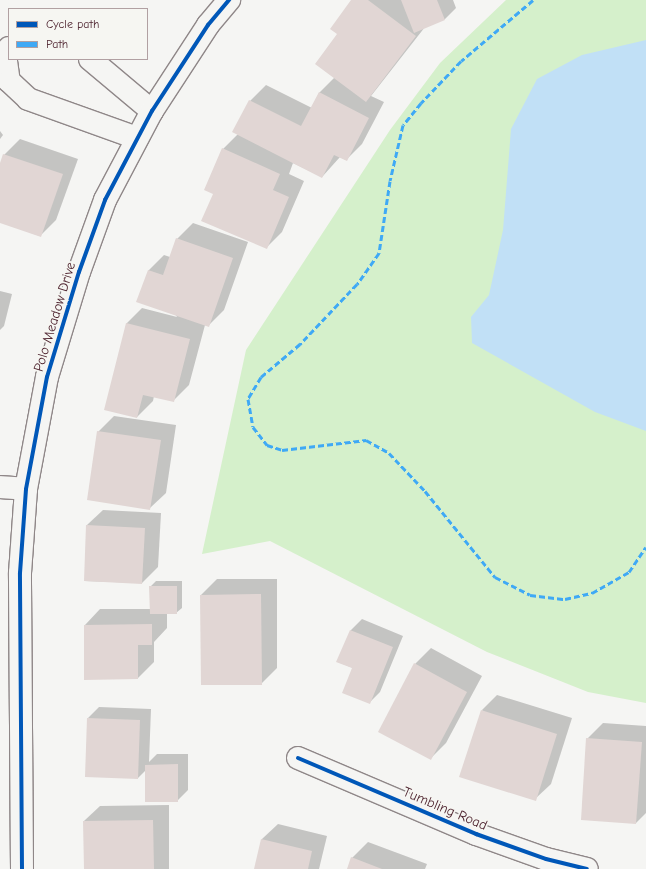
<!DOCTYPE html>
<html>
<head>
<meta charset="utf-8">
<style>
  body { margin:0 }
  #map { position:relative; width:646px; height:869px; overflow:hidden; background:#f5f5f3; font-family:"Comic Neue",sans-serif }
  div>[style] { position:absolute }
  .green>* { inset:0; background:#d5f0cb }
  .water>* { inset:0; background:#c1e0f6 }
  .shadow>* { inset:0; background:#0003 }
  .building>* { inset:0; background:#e1d6d4 }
  .roads { filter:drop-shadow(1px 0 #8f8788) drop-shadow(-1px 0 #8f8788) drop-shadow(0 1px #8f8788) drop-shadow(0 -1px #8f8788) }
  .minor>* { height:22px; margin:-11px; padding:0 11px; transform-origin:11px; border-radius:11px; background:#f5f5f3 }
  .quiet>* { height:3px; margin-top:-1.5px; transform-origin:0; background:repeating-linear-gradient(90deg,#3fa9f5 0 6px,transparent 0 9px) }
  .cycleway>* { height:4px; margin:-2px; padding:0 2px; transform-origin:2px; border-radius:2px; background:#0057b8 }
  span { translate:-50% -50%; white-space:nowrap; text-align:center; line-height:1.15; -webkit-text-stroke:3.5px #f6f6f2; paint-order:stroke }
  .street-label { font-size:14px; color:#4a1f2b }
  .legend { position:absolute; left:8px; top:8px; width:140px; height:52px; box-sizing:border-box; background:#f6f6f2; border:1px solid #b1a0a2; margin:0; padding:5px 7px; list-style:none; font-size:12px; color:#4a1f2b }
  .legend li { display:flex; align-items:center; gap:8px; height:20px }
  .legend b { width:20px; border:1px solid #b1a0a2 }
</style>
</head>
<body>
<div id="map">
  <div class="green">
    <div style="clip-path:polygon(506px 0,646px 0,646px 703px,588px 692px,487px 652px,270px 541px,202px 554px,246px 350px,390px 130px,440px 63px)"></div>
  </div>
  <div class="water">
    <div style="clip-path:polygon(646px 40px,646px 431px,595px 412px,472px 343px,471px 317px,489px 295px,503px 230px,511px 129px,537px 79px,582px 55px)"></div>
  </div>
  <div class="shadow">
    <div style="clip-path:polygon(353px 0,453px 0,456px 8px,445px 19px,425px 27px,371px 96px,384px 102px,362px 144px,346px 160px,340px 157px,322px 177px,293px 163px,289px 174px,304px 181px,282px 232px,266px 248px,214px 194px,223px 149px,238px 134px,250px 101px,266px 85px,312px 108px,319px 93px,335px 77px,339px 34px)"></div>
    <div style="clip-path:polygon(0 131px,3px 135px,0 139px)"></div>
    <div style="clip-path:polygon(20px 139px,78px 159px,56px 220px,40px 236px,0 222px,0 166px,4px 155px)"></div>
    <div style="clip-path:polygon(193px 223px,248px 242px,224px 310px,208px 326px,205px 325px,189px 385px,173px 401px,154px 396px,153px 401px,137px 417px,126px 324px,142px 308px,177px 317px,148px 271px,164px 255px,170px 257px,177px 239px)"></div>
    <div style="clip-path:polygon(0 291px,12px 294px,4px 326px,0 330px)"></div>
    <div style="clip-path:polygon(114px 416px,176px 425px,166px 493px,150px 508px,98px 432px)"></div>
    <div style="clip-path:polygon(103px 510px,161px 513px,158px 567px,142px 583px,85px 581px,87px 525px)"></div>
    <div style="clip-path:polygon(217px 579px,277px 579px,277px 668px,261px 684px,201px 595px)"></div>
    <div style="clip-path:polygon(156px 581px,182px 581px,182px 608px,176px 613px,167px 613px,167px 628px,154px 642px,154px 662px,138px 678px,85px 679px,85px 625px,100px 609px,151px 609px,150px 587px)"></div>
    <div style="clip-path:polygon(362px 619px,403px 636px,380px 692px,369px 703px,353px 668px,338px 662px,351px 630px)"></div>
    <div style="clip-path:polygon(431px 648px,482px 676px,446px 743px,430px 759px,415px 664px)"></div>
    <div style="clip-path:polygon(497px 695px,572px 718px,551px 784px,535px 799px,482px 710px)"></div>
    <div style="clip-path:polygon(99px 707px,151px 709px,149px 762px,157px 754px,188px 754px,188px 790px,177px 801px,146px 770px,138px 778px,88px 718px)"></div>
    <div style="clip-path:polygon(603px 723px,646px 726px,646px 813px,636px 823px,587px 739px)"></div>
    <div style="clip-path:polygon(169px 805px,169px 869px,85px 869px,84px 821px,100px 806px)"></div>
    <div style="clip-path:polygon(278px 824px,327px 836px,319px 869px,255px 869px,262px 839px)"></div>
    <div style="clip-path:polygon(368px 842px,427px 864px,425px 869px,348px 869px,352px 858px)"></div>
  </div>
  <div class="building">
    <div style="clip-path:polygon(351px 0,368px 0,416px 36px,366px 102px,315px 64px,337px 34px,330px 29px)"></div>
    <div style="clip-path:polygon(401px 0,437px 0,445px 20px,414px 33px)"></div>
    <div style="clip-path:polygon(319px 92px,369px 118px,347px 161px,334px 155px,322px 178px,232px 132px,249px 100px,301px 126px)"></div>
    <div style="clip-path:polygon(222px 148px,280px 174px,273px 190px,289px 197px,267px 249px,201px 221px,213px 194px,204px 190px)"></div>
    <div style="clip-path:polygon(3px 154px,63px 174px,41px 237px,0 223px,0 163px)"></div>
    <div style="clip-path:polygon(176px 238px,233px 258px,209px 327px,136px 302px,148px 270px,163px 275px)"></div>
    <div style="clip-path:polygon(126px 323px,190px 339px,174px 402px,143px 395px,137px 418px,104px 410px)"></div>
    <div style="clip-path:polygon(97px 431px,161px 440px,150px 510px,87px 500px)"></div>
    <div style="clip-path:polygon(86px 525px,145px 528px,142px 584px,84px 581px)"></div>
    <div style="clip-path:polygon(149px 586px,177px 586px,177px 614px,150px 614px)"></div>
    <div style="clip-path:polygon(261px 594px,262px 685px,201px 685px,200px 595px)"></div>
    <div style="clip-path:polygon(152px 624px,152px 645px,138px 645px,138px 679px,84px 680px,84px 625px)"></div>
    <div style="clip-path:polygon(350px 630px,393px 647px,370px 704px,342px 693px,352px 668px,336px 662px)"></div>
    <div style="clip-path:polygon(414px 663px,467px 692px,431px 760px,378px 732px)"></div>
    <div style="clip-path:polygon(481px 710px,557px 734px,536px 801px,459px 777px)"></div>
    <div style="clip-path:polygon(87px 718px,140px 720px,138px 779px,85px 777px)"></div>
    <div style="clip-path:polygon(586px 738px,642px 742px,636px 824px,581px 820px)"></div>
    <div style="clip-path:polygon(178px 764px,178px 802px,145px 802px,145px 765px)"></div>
    <div style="clip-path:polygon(153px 820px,154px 869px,84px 869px,83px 821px)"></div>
    <div style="clip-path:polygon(261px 839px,312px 851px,308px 869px,254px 869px)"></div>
    <div style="clip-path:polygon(351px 857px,382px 869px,347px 869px)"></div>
  </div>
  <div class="roads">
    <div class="minor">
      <div style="left:9px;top:48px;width:7px;rotate:124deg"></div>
      <div style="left:5px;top:54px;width:27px;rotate:82deg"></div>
      <div style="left:9px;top:81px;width:26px;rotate:43deg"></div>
      <div style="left:28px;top:99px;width:116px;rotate:19.7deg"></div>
      <div style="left:90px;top:59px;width:81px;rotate:40deg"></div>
      <div style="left:0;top:487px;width:26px;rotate:4deg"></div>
      <div style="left:298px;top:758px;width:194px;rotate:23.1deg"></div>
      <div style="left:476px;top:834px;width:74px;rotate:19.7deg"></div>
      <div style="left:546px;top:859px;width:42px;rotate:13.7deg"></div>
      <div style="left:22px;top:869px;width:296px;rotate:-90.4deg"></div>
      <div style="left:20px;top:573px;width:84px;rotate:-85.9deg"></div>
      <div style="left:26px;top:489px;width:114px;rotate:-79.4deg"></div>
      <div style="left:47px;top:377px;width:110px;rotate:-73.1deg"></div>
      <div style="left:79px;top:272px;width:77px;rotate:-70.1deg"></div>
      <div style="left:105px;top:200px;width:101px;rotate:-62.2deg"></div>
      <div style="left:152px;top:111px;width:103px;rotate:-56.9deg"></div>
      <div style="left:208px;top:25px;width:33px;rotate:-50deg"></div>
    </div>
  </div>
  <div class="quiet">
    <div style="left:533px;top:0;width:94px;rotate:139.7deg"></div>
    <div style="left:461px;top:61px;width:58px;rotate:133.6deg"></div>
    <div style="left:421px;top:103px;width:28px;rotate:129deg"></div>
    <div style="left:403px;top:125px;width:57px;rotate:103.1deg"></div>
    <div style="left:390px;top:181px;width:73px;rotate:98.7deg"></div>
    <div style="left:379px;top:253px;width:38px;rotate:125deg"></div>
    <div style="left:357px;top:284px;width:83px;rotate:133.5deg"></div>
    <div style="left:300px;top:344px;width:51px;rotate:139.8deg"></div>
    <div style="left:261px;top:377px;width:26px;rotate:121deg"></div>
    <div style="left:248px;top:399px;width:28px;rotate:80deg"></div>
    <div style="left:253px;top:427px;width:23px;rotate:52deg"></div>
    <div style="left:267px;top:445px;width:16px;rotate:18deg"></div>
    <div style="left:282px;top:450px;width:85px;rotate:-6.8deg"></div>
    <div style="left:366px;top:440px;width:26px;rotate:29deg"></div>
    <div style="left:389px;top:453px;width:52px;rotate:46.5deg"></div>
    <div style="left:425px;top:491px;width:111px;rotate:50.9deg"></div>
    <div style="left:495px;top:577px;width:39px;rotate:27deg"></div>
    <div style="left:530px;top:595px;width:35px;rotate:7deg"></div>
    <div style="left:565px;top:599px;width:28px;rotate:-13deg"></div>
    <div style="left:592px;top:593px;width:43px;rotate:-29.6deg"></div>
    <div style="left:629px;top:572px;width:30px;rotate:-56deg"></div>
  </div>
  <div class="cycleway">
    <div style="left:298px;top:758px;width:194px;rotate:23.1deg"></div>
    <div style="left:476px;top:834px;width:74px;rotate:19.7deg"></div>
    <div style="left:546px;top:859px;width:42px;rotate:13.7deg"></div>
    <div style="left:22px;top:869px;width:296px;rotate:-90.4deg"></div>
    <div style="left:20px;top:573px;width:84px;rotate:-85.9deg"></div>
    <div style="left:26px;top:489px;width:114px;rotate:-79.4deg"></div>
    <div style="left:47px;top:377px;width:110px;rotate:-73.1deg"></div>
    <div style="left:79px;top:272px;width:77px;rotate:-70.1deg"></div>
    <div style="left:105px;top:200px;width:101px;rotate:-62.2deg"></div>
    <div style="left:152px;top:111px;width:103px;rotate:-56.9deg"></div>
    <div style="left:208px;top:25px;width:33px;rotate:-50deg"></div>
  </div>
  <div class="street-label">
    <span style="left:55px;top:317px;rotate:-73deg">Polo Meadow Drive</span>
    <span style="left:445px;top:809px;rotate:23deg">Tumbling Road</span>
  </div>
  <ul class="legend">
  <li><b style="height:5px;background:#0057b8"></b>Cycle path</li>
  <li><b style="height:5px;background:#3fa9f5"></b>Path</li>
  </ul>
</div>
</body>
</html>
